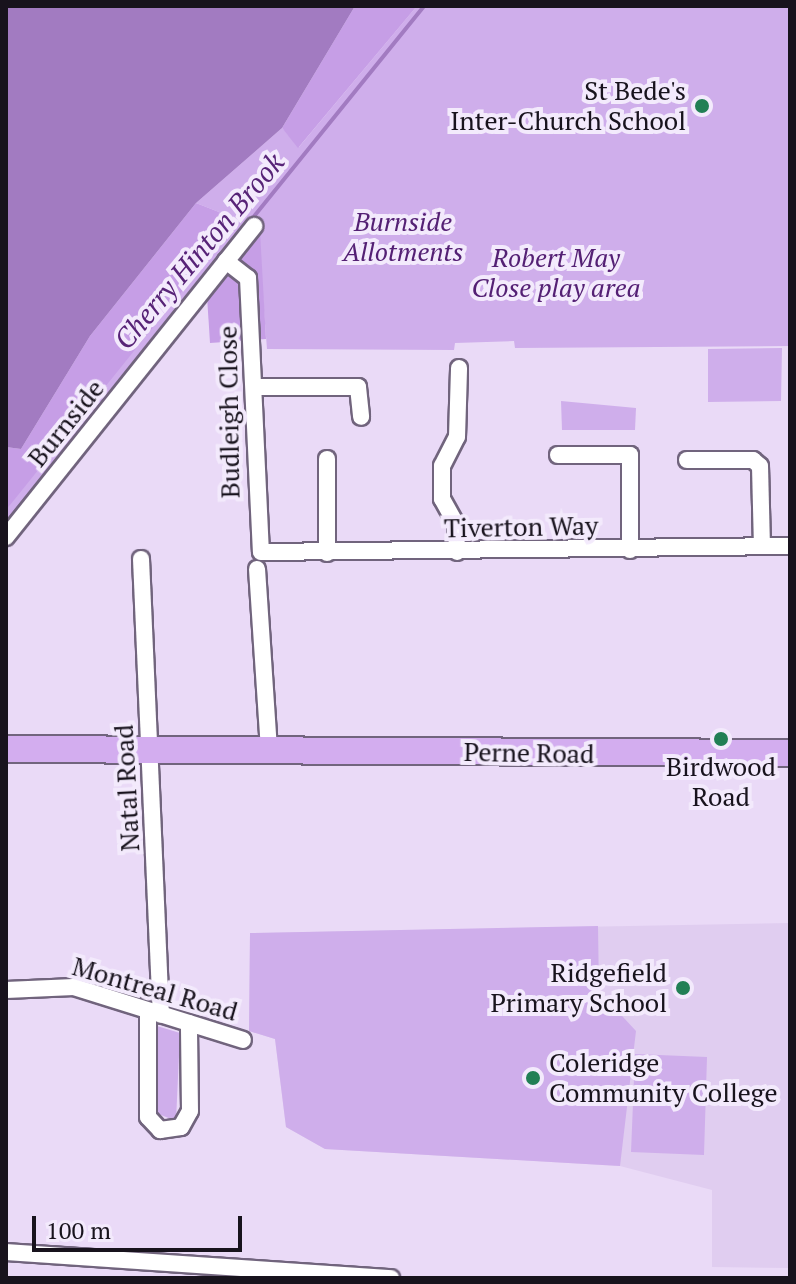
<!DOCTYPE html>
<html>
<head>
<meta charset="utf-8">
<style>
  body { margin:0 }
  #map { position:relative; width:796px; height:1284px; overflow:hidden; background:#eadaf7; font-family:"PT Serif",serif }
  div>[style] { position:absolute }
  .built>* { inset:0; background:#e0cdf0 }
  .green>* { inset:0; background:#cfaeeb }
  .forest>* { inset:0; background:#c69ee6 }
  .water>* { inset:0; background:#a27bc1 }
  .stream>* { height:4px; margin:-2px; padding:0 2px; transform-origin:2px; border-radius:2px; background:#a27bc1 }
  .roads { filter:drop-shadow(2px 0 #71647d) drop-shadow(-2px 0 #71647d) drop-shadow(0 2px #71647d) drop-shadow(0 -2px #71647d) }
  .street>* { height:16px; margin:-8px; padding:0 8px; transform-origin:8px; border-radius:8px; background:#fff }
  .primary>* { height:26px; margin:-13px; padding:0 13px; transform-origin:13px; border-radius:13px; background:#d3adef }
  .dots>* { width:22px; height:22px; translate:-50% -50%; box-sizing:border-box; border:4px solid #f3eafc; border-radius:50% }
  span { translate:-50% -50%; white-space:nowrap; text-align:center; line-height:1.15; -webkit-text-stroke:8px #f3eafc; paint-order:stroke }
  .poi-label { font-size:26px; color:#18131d }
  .right { translate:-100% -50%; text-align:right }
  .left { translate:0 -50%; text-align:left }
  .park-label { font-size:26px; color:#542074; font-style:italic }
  .street-label { font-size:26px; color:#18131d }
  .water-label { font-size:28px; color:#572377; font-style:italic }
  .frame { position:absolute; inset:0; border:8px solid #18131d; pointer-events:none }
  .scale { position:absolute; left:32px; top:1216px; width:210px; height:36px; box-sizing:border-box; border:4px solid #18131d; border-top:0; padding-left:10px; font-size:24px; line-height:28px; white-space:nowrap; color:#18131d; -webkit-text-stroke:6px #f3eafc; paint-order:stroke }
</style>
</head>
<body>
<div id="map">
  <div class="built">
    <div style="clip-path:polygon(790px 923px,790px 1268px,712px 1267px,712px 1190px,620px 1166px,325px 1149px,286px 1127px,275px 1039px,249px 1031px,250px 933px)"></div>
  </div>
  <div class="green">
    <div style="clip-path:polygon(417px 6px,790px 6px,790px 346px,515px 348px,514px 341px,455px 343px,454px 350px,267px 349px,257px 219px,6px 530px,6px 510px,219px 212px,196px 203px,282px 128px,299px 147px)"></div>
    <div style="clip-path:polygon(782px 348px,781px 401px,708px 402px,708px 349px)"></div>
    <div style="clip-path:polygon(561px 401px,636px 408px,635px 430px,562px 430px)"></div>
    <div style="clip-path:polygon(598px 926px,599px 991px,636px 1031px,620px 1166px,325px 1149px,286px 1127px,275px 1039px,249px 1031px,250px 933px)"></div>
    <div style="clip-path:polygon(157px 1026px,180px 1033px,176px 1121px,156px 1113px)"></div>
    <div style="clip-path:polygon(635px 1054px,707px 1057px,704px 1155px,631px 1152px)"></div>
  </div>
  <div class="forest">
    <div style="clip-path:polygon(355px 6px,417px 6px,298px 148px,282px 128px)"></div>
    <div style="clip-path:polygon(196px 203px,219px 212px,212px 254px,6px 510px,6px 447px,21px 449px,90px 336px)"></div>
    <div style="clip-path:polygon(260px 231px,266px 339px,210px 343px,207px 296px)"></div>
  </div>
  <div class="water">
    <div style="clip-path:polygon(6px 6px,355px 6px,282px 128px,196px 203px,90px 336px,21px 449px,6px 447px)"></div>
  </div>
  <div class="stream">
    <div style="left:6px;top:523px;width:665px;rotate:-51.04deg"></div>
  </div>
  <div class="roads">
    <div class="street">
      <div style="left:226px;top:261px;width:28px;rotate:38deg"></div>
      <div style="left:248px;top:278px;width:274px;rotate:87.3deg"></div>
      <div style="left:261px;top:552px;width:529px;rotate:-0.65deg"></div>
      <div style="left:255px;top:387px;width:103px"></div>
      <div style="left:358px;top:387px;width:30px;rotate:84deg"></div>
      <div style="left:558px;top:455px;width:72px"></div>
      <div style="left:630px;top:455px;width:95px;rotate:90deg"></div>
      <div style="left:327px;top:459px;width:94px;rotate:90deg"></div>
      <div style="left:687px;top:460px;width:66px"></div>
      <div style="left:753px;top:460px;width:9px;rotate:41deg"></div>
      <div style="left:760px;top:466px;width:80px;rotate:88.6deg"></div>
      <div style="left:6px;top:537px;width:398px;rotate:-51.4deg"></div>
      <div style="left:457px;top:552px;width:28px;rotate:-92deg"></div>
      <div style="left:456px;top:524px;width:29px;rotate:-119deg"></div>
      <div style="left:442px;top:499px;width:33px;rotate:-90deg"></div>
      <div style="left:442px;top:466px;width:33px;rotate:-63deg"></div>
      <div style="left:457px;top:437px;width:69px;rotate:-88.3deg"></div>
      <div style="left:141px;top:559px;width:456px;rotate:87.5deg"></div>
      <div style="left:257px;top:569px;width:179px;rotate:86.2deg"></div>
      <div style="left:6px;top:990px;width:68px;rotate:-2.5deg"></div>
      <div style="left:74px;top:987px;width:177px;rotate:17.4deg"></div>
      <div style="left:148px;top:1011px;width:106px;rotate:90deg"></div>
      <div style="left:148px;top:1117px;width:18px;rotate:47deg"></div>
      <div style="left:160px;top:1130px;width:21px;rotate:-8deg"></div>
      <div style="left:181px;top:1127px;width:18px;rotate:-61deg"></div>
      <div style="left:190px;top:1111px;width:88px;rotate:-90.7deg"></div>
      <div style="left:6px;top:1252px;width:386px;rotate:3.9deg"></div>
    </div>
    <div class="primary">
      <div style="left:6px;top:749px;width:784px;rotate:0.29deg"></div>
    </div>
  </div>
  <div class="dots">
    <div style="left:702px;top:106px;background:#227f55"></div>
    <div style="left:721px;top:739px;background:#227f55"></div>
    <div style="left:683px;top:988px;background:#227f55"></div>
    <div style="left:533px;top:1078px;background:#227f55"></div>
  </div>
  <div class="poi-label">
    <span class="right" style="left:686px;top:106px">St Bede's<br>Inter-Church School</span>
    <span style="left:721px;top:782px">Birdwood<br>Road</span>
    <span class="right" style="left:667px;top:988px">Ridgefield<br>Primary School</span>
    <span class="left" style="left:549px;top:1078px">Coleridge<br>Community College</span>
  </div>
  <div class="park-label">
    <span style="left:403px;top:237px">Burnside<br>Allotments</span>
    <span style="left:556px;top:273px">Robert May<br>Close play area</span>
  </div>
  <div class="street-label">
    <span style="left:229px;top:412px;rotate:-91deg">Budleigh Close</span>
    <span style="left:66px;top:423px;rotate:-51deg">Burnside</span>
    <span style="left:521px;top:527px;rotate:-1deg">Tiverton Way</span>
    <span style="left:529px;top:753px;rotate:1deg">Perne Road</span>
    <span style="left:127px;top:788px;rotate:-93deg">Natal Road</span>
    <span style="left:155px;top:989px;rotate:16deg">Montreal Road</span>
  </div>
  <div class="water-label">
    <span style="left:199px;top:251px;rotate:-50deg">Cherry Hinton Brook</span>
  </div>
  <div class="frame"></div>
  <div class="scale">100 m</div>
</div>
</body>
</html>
